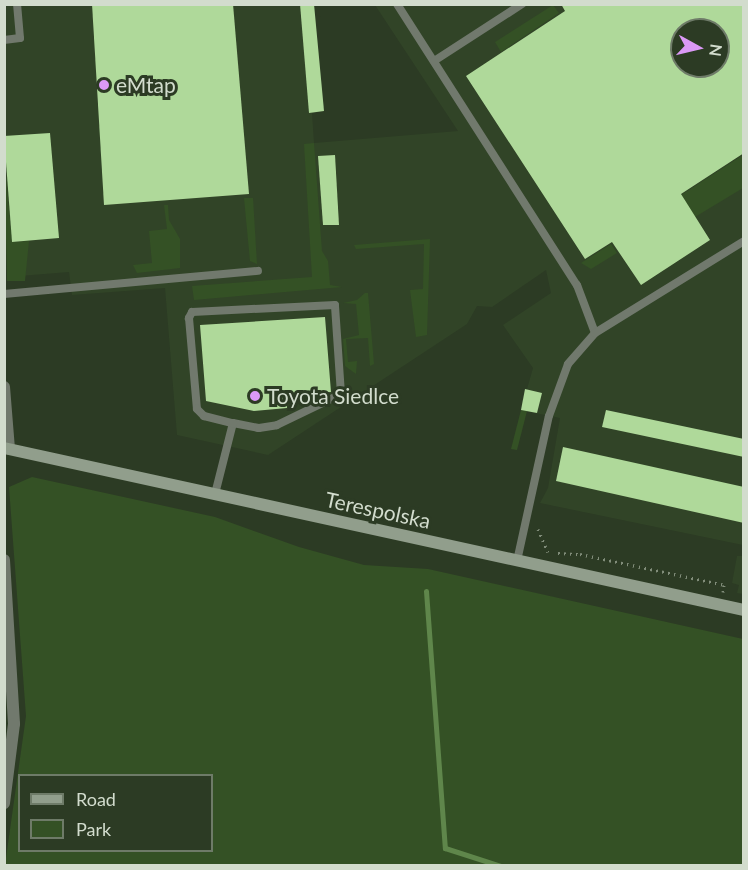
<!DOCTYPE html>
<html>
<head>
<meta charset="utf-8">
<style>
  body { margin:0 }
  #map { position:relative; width:748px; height:870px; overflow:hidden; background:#2c3b24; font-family:Lato,sans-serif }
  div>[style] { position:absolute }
  .built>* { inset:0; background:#314427 }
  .green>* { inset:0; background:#345125 }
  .stream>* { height:5px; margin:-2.5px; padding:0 2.5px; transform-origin:2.5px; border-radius:2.5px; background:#5f864b }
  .building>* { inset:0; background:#afd99a }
  .path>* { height:3px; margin-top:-1.5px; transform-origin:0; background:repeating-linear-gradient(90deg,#818d7a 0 1.5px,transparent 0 6px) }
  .lane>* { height:8px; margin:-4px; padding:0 4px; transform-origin:4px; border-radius:4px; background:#71796d }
  .street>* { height:12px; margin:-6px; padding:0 6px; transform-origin:6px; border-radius:6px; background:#71796d }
  .secondary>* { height:12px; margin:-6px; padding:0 6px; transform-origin:6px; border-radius:6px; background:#919e8c }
  .dots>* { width:16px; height:16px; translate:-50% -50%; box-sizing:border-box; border:3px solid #2c3b24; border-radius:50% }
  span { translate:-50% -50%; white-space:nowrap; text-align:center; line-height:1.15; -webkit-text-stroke:6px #2c3b24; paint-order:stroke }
  .poi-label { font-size:21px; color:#d2dccd }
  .left { translate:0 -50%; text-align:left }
  .street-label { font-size:21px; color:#d2dccd }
  .frame { position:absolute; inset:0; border:6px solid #d2dccd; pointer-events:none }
  .legend { position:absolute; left:18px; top:774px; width:195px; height:78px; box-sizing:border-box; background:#2c3b24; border:2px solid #6e7b68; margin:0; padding:8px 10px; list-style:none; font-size:18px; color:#d2dccd }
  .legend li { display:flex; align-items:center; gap:12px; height:30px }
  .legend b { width:30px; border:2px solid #6e7b68 }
  .north { position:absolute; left:670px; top:18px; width:60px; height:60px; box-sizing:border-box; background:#2c3b24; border:2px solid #6e7b68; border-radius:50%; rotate:98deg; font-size:16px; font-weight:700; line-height:24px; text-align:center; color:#d2dccd }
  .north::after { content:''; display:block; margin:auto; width:21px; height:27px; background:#db99f6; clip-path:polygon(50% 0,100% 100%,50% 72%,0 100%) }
</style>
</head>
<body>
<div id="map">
  <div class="built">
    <div style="clip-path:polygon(evenodd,4px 5px,314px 5px,324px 111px,312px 113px,314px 143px,458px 131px,375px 5px,743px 5px,743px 545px,540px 503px,548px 488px,560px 418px,521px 410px,533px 368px,503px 325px,551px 293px,546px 270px,492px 307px,477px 306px,467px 324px,268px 455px,177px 435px,165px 288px,72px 295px,69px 272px,7px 277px,4px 5px,682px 30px,718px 30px,718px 66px,682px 66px,682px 30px)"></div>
    <div style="clip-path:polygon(743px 550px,744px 594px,743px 594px,737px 593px,739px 585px,732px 583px,737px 556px,742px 556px)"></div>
  </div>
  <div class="green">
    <div style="clip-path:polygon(553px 5px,559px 13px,501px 52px,495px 42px)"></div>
    <div style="clip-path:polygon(314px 143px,322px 251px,328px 261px,330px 285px,342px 287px,194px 300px,192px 286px,312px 277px,304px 144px)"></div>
    <div style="clip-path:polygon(4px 151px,12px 242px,29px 241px,25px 281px,7px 281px)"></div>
    <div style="clip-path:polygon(743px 155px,743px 188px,695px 217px,681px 195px)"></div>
    <div style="clip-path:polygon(244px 198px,253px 198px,257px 264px,250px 261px)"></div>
    <div style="clip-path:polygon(164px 205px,168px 205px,169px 220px,180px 239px,180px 268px,137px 273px,133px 265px,152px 263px,149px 231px,167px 229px)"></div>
    <div style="clip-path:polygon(430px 239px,427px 335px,416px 337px,410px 290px,423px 289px,424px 244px,356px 249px,354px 245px)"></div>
    <div style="clip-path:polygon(611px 244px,617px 253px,591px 269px,581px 263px)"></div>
    <div style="clip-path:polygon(365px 293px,368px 293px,374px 364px,370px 366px,368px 338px,346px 339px,348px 362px,357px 361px,356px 374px,345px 366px,343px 339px,359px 335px,356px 304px,343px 303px,357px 300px)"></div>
    <div style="clip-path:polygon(521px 410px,527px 411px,517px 450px,511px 449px)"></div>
    <div style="clip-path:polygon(evenodd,32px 477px,215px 517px,299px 547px,364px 565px,428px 569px,743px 639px,743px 865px,5px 865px,26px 716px,9px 487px,32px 477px,20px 776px,212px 776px,212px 850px,20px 850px,20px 776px)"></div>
  </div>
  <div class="stream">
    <div style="left:426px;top:591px;width:258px;rotate:85.8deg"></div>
    <div style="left:445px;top:848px;width:59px;rotate:17.8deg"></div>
  </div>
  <div class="building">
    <div style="clip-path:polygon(92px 4px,233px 4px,249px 194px,104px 205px)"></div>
    <div style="clip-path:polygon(300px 4px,314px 4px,324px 111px,309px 113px)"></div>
    <div style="clip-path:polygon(evenodd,561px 4px,744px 4px,744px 153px,681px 194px,710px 240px,641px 285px,612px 242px,585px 259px,466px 76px,565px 11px,561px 4px,682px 30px,718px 30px,718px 66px,682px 66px,682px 30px)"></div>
    <div style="clip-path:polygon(50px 133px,59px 238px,12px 242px,4px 136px)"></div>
    <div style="clip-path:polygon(335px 155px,339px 225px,323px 225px,318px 156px)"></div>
    <div style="clip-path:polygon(325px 317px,331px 392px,286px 395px,287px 408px,254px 411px,206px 401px,200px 325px)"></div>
    <div style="clip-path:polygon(525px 389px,542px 393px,537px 413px,521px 410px)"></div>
    <div style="clip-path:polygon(606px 410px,744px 439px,744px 457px,602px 427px)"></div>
    <div style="clip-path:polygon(563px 447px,744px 487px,744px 523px,556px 481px)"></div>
  </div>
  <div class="path">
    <div style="left:538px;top:529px;width:25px;rotate:67deg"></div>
    <div style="left:558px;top:553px;width:22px;rotate:3deg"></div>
    <div style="left:580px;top:554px;width:147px;rotate:12.1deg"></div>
    <div style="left:724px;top:585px;width:7px;rotate:98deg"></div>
  </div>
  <div class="lane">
    <div style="left:397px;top:4px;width:334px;rotate:57.4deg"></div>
    <div style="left:577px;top:285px;width:51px;rotate:69.4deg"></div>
    <div style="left:4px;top:40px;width:16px;rotate:-7deg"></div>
    <div style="left:20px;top:38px;width:34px;rotate:-95deg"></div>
    <div style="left:434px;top:61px;width:105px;rotate:-32.9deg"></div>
    <div style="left:4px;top:294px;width:255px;rotate:-5.2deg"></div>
    <div style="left:215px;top:494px;width:73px;rotate:-75.8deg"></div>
    <div style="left:233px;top:423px;width:26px;rotate:11deg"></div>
    <div style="left:259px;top:428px;width:18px;rotate:-9deg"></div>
    <div style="left:277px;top:425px;width:71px;rotate:-25.8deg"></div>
    <div style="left:341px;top:394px;width:89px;rotate:-93.9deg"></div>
    <div style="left:335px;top:305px;width:143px;rotate:177.2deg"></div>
    <div style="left:192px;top:312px;width:7px;rotate:117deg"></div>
    <div style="left:189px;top:318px;width:91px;rotate:85deg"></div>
    <div style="left:197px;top:409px;width:10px;rotate:45deg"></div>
    <div style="left:204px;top:416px;width:30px;rotate:14deg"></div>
    <div style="left:517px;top:561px;width:148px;rotate:-77.6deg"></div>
    <div style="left:549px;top:416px;width:55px;rotate:-69.9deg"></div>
    <div style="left:568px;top:364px;width:41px;rotate:-48.9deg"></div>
    <div style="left:595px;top:333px;width:175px;rotate:-31.7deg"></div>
  </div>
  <div class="street">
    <div style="left:4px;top:387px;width:62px;rotate:85.4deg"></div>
    <div style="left:4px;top:560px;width:164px;rotate:86.5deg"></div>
    <div style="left:14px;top:724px;width:80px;rotate:97.2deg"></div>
  </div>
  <div class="secondary">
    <div style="left:4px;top:448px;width:758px;rotate:12.35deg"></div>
  </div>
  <div class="dots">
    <div style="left:104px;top:85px;background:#db99f6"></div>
    <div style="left:255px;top:396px;background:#db99f6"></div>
  </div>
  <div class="poi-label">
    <span class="left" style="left:116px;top:85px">eMtap</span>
    <span class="left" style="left:267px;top:396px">Toyota Siedlce</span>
  </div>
  <div class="street-label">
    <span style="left:378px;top:510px;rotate:12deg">Terespolska</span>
  </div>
  <div class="frame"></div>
  <ul class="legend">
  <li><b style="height:8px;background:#919e8c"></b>Road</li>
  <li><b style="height:16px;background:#345125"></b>Park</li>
  </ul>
  <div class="north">N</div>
</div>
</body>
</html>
